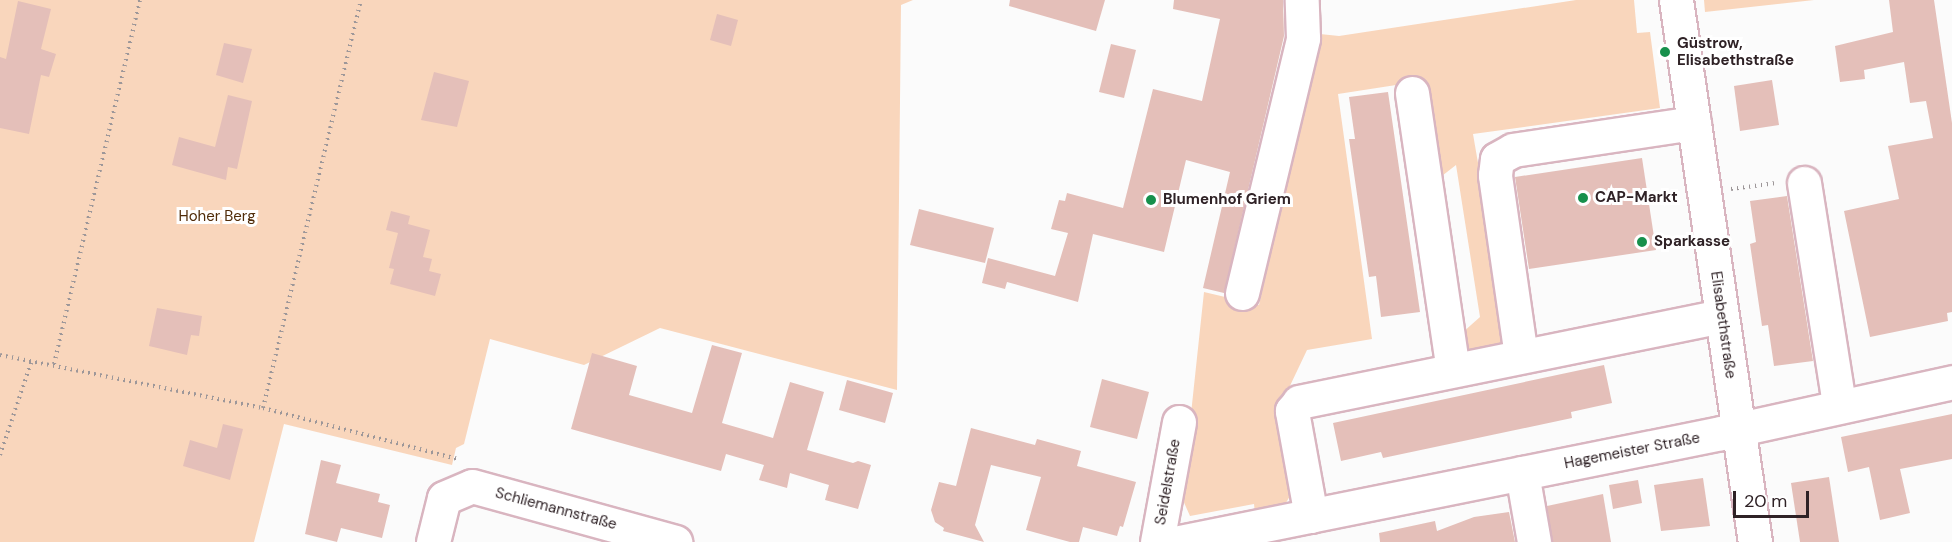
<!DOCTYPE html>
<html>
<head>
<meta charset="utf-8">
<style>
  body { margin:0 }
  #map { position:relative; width:1952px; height:542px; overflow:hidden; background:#fbfbfb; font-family:"DM Sans",sans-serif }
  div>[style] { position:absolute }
  .green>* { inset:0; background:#f9d6bc }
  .building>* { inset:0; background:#e4bfb9 }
  .path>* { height:4px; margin-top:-2px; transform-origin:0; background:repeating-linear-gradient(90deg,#9d9799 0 1.5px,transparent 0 6px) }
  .roads { filter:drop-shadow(2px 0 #d9b5c0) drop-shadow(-2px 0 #d9b5c0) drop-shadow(0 2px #d9b5c0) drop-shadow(0 -2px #d9b5c0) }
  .minor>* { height:33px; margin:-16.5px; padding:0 16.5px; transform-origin:16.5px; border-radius:16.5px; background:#fff }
  .dots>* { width:16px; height:16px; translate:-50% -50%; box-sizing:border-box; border:3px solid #fff; border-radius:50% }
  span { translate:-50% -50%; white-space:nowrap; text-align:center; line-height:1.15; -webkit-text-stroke:6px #fff; paint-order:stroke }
  .poi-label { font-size:15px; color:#2f2226; font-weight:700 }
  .left { translate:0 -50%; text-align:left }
  .park-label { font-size:15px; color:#502c09 }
  .street-label { font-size:15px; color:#2f2226 }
  .scale { position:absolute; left:1733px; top:491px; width:76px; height:27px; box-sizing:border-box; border:3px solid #2f2226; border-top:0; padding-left:8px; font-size:18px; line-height:21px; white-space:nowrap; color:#2f2226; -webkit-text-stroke:4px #fff; paint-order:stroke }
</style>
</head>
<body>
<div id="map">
  <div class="green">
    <div style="clip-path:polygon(0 0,913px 0,901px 5px,897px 390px,660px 328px,584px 365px,490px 339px,464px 444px,456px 448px,452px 465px,284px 424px,254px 542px,0 542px)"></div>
    <div style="clip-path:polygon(1576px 0,1634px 0,1637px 33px,1650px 32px,1660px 108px,1473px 134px,1507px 331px,1494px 354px,1479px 356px,1464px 346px,1462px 333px,1480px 317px,1456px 165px,1438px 179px,1422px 81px,1338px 94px,1372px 339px,1307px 350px,1278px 411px,1293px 491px,1284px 506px,1255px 514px,1254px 504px,1190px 516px,1182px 498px,1204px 292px,1259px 305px,1320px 34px,1339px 36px)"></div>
    <div style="clip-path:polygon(1704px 0,1814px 0,1705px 12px)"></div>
  </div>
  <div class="building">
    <div style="clip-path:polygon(1010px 0,1105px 0,1096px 31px,1009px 6px)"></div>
    <div style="clip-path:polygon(1174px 0,1283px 0,1284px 36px,1224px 293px,1203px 288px,1230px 172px,1186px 160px,1164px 252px,1093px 234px,1078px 302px,1007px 282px,1005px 289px,982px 283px,988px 258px,1055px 276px,1068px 233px,1051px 229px,1059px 200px,1065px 201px,1067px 193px,1123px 208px,1153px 89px,1202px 101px,1220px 19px,1173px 9px)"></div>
    <div style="clip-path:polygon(1889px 0,1934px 0,1952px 123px,1952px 312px,1947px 313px,1948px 321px,1870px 337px,1844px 211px,1899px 199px,1888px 146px,1933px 138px,1926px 101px,1910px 103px,1904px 62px,1864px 70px,1865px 79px,1840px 82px,1835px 46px,1893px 32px)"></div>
    <div style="clip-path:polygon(18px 1px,51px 9px,41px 49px,56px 54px,49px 77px,41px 75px,29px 134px,0 128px,0 57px,6px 59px)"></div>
    <div style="clip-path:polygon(717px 14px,738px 20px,731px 46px,710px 40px)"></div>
    <div style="clip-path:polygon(224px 43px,252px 49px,243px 83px,216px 75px)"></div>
    <div style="clip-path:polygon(1111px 44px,1136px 50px,1124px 98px,1099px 92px)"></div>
    <div style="clip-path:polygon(434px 72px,469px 81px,457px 127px,421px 120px)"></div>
    <div style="clip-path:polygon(1772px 80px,1779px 125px,1740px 131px,1734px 86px)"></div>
    <div style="clip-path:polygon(1388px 92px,1420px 312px,1381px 317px,1376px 276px,1369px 277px,1349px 139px,1355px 139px,1349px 97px)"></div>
    <div style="clip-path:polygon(228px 95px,252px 101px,237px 169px,228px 167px,226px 180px,172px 165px,179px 137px,215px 147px)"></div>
    <div style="clip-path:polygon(1642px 158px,1656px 250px,1529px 269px,1515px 177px)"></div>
    <div style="clip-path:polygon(1787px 196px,1813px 361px,1774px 366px,1768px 325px,1762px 326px,1750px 244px,1756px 242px,1750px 201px)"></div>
    <div style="clip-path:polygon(919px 209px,994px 228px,985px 263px,910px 245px)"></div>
    <div style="clip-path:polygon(391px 211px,410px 216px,408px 224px,430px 230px,423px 257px,432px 259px,429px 271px,441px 274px,435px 296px,390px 284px,394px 269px,389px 268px,398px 233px,386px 230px)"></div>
    <div style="clip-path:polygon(157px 308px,202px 316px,199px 336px,191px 335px,187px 355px,149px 346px)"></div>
    <div style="clip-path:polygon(712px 345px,742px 353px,722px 423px,773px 438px,790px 382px,824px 392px,807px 450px,853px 463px,858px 461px,871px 465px,858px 509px,825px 500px,829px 485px,790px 473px,787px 488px,759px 480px,764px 465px,726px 454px,721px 471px,571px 429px,592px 353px,637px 366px,629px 395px,692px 413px)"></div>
    <div style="clip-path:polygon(1604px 365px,1612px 403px,1571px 412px,1572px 418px,1383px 458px,1381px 452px,1341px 461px,1333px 423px)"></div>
    <div style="clip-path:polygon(1102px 379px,1149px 392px,1137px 439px,1090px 427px)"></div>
    <div style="clip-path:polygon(847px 380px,893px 393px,885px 423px,839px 410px)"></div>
    <div style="clip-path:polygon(1952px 414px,1952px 459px,1900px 469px,1910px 513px,1880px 520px,1869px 467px,1848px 472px,1841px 437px)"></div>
    <div style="clip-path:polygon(223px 424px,243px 429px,230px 480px,183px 466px,190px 440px,217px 448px)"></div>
    <div style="clip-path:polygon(971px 428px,1035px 445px,1037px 439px,1081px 451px,1077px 466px,1136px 482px,1123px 527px,1120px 526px,1117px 536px,1083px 527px,1079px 542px,1070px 542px,1026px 530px,1041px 477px,991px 465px,975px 525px,984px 542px,943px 531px,944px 528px,935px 522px,931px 510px,939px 482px,956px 486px)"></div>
    <div style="clip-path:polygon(321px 460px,341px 465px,336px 483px,380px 494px,378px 502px,390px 505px,382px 538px,341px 528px,337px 542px,305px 534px)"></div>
    <div style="clip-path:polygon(1829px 477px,1839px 542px,1800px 542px,1791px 483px)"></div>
    <div style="clip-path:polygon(1703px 478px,1710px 526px,1661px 531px,1654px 485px)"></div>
    <div style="clip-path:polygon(1638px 480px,1642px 503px,1613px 509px,1609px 485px)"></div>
    <div style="clip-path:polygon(1603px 494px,1611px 542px,1552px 542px,1547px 506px)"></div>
    <div style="clip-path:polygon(1509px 512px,1515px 542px,1380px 542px,1379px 533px,1435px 521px,1437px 531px,1474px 517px)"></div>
  </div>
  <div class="path">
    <div style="left:1731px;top:189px;width:46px;rotate:-7.4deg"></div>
    <div style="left:0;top:355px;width:268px;rotate:11.4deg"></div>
    <div style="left:263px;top:408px;width:202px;rotate:14.7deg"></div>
    <div style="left:54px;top:364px;width:374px;rotate:-76.7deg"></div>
    <div style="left:263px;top:408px;width:420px;rotate:-76.5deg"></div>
    <div style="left:0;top:455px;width:100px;rotate:-71.4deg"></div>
  </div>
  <div class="roads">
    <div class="minor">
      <div style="left:1676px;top:0;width:548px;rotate:81.71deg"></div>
      <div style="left:1412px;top:93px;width:280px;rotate:81.6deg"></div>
      <div style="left:1804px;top:183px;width:225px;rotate:81deg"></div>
      <div style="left:1242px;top:293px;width:262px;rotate:-76.5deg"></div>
      <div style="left:1303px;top:38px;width:38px;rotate:-92deg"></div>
      <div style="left:1521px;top:356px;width:183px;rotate:-98.2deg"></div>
      <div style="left:1495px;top:175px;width:16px;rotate:-83deg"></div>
      <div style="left:1497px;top:159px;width:18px;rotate:-29deg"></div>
      <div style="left:1513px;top:150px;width:183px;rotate:-8.5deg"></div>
      <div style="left:1522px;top:473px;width:70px;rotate:80.1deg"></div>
      <div style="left:1311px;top:516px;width:107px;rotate:-100.3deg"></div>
      <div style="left:1292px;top:411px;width:11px;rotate:-52deg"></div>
      <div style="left:1299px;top:402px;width:431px;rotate:-11.5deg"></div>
      <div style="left:433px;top:542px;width:45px;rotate:-76deg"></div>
      <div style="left:444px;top:498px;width:30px;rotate:-23deg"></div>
      <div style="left:472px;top:486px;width:211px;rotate:15.4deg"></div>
      <div style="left:1157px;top:542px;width:122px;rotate:-79.6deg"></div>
      <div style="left:1180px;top:542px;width:552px;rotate:-11.39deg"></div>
      <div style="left:1721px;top:433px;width:237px;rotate:-12.4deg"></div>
    </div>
  </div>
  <div class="dots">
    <div style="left:1665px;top:52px;background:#17904c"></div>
    <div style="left:1583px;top:198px;background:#17904c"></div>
    <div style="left:1151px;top:200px;background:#17904c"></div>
    <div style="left:1642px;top:242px;background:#17904c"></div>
  </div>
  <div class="poi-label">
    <span class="left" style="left:1677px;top:52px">Güstrow,<br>Elisabethstraße</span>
    <span class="left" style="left:1595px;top:198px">CAP-Markt</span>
    <span class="left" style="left:1163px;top:200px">Blumenhof Griem</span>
    <span class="left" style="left:1654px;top:242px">Sparkasse</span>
  </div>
  <div class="park-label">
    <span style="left:217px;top:217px">Hoher Berg</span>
  </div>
  <div class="street-label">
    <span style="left:1723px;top:325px;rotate:82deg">Elisabethstraße</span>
    <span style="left:1632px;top:451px;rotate:-11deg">Hagemeister Straße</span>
    <span style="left:1168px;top:482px;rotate:-80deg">Seidelstraße</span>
    <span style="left:556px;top:509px;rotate:15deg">Schliemannstraße</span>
  </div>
  <div class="scale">20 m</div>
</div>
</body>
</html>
